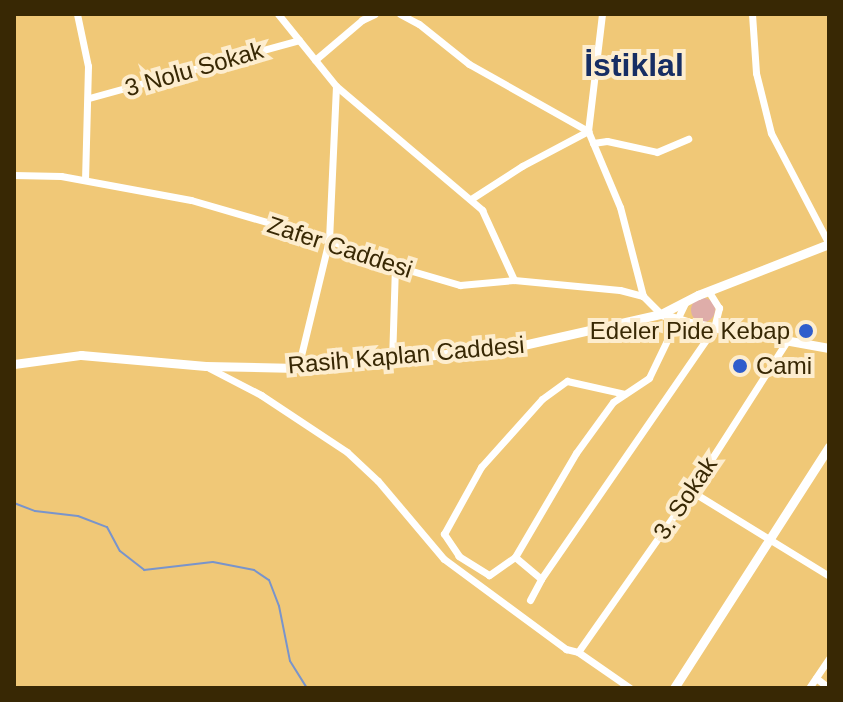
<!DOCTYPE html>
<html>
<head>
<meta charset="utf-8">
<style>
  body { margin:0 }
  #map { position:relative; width:843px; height:702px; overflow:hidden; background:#f0c877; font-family:Helvetica,sans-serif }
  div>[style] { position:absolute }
  .green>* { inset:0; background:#deada9 }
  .round { border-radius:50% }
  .stream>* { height:2px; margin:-1px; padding:0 1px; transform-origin:1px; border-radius:1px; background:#7994cb }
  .minor>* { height:7px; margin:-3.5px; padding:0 3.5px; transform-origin:3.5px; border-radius:3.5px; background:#fff }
  .tertiary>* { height:9px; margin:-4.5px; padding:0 4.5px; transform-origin:4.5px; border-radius:4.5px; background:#fff }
  .dots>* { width:22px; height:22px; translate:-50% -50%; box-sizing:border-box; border:4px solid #fdedce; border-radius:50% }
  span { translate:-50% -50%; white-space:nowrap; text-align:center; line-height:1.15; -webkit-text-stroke:8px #fdedce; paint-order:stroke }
  .street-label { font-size:24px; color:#382804 }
  .poi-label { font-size:24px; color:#382804 }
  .right { translate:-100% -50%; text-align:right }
  .left { translate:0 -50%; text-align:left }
  .district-label { font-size:32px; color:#172e64; font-weight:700 }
  .frame { position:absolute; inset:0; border:16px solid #382804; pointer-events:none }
</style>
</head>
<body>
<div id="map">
  <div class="green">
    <div class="round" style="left:691px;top:298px;width:24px;height:24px"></div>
  </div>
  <div class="stream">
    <div style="left:14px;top:503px;width:22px;rotate:21deg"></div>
    <div style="left:35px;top:511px;width:43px;rotate:6.6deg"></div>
    <div style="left:78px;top:516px;width:31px;rotate:21deg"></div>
    <div style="left:107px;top:527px;width:27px;rotate:62deg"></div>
    <div style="left:120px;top:551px;width:31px;rotate:38deg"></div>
    <div style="left:144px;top:570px;width:69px;rotate:-6.6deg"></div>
    <div style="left:213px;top:562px;width:42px;rotate:11deg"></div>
    <div style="left:254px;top:570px;width:18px;rotate:34deg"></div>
    <div style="left:269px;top:580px;width:28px;rotate:69deg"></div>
    <div style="left:279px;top:606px;width:56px;rotate:78.7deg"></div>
    <div style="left:290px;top:661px;width:32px;rotate:58deg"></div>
  </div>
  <div class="minor">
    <div style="left:77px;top:14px;width:53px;rotate:78.1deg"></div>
    <div style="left:88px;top:66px;width:114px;rotate:91.5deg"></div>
    <div style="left:278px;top:14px;width:92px;rotate:51.1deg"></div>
    <div style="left:336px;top:86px;width:192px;rotate:40.3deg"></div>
    <div style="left:482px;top:210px;width:77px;rotate:65.4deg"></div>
    <div style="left:400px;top:14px;width:21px;rotate:28deg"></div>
    <div style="left:419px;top:24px;width:64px;rotate:38.7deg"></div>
    <div style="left:469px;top:64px;width:137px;rotate:29.4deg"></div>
    <div style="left:602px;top:14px;width:118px;rotate:96.8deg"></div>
    <div style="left:588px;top:131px;width:82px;rotate:67.2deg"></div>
    <div style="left:620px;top:207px;width:92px;rotate:75.5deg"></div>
    <div style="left:752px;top:14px;width:59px;rotate:86.1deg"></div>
    <div style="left:756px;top:73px;width:62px;rotate:76deg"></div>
    <div style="left:771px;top:133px;width:125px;rotate:62.4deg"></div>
    <div style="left:315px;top:60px;width:62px;rotate:-40.4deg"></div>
    <div style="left:362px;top:20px;width:14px;rotate:-25deg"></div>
    <div style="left:89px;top:98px;width:218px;rotate:-15.4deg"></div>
    <div style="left:593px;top:143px;width:14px;rotate:-8deg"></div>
    <div style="left:607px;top:141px;width:51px;rotate:12.4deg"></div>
    <div style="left:657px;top:152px;width:34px;rotate:-23deg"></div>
    <div style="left:14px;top:175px;width:47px;rotate:1.2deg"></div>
    <div style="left:61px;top:176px;width:132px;rotate:10.5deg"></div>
    <div style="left:191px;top:200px;width:144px;rotate:16.2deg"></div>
    <div style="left:329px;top:240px;width:71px;rotate:21.5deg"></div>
    <div style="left:395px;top:266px;width:68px;rotate:16.3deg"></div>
    <div style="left:460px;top:285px;width:54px;rotate:-5.3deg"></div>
    <div style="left:514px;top:280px;width:106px;rotate:5.4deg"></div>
    <div style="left:620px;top:290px;width:24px;rotate:15deg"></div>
    <div style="left:643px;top:296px;width:25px;rotate:45deg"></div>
    <div style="left:471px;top:199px;width:61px;rotate:-32.9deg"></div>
    <div style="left:522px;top:166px;width:75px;rotate:-27.9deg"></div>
    <div style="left:686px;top:301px;width:85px;rotate:115.7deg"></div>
    <div style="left:649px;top:378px;width:43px;rotate:146.3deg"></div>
    <div style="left:613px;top:402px;width:63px;rotate:126deg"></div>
    <div style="left:576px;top:453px;width:121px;rotate:120.4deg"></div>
    <div style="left:515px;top:557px;width:34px;rotate:40deg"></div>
    <div style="left:541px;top:579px;width:305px;rotate:-55.4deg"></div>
    <div style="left:714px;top:328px;width:21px;rotate:-76deg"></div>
    <div style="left:719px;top:308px;width:19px;rotate:-122deg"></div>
    <div style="left:392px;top:361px;width:95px;rotate:-88.2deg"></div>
    <div style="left:209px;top:368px;width:59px;rotate:27.4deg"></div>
    <div style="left:261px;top:395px;width:103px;rotate:33.5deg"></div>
    <div style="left:347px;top:452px;width:42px;rotate:43.1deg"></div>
    <div style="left:378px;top:481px;width:102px;rotate:49.8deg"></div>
    <div style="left:444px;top:559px;width:152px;rotate:36.4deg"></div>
    <div style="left:566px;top:649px;width:12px;rotate:14deg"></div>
    <div style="left:578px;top:652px;width:63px;rotate:34.7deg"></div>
    <div style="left:298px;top:368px;width:132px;rotate:-76.4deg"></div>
    <div style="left:329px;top:240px;width:154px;rotate:-87.4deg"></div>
    <div style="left:691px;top:491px;width:162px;rotate:31.6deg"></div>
    <div style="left:515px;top:557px;width:32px;rotate:145deg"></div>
    <div style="left:489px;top:575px;width:36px;rotate:-148deg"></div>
    <div style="left:459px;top:556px;width:27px;rotate:-124deg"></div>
    <div style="left:444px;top:534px;width:77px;rotate:-61.1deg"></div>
    <div style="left:481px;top:467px;width:91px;rotate:-48.1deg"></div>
    <div style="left:542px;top:399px;width:31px;rotate:-36deg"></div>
    <div style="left:567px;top:381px;width:59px;rotate:12.6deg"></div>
    <div style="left:530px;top:600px;width:24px;rotate:-62deg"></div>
    <div style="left:578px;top:652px;width:197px;rotate:-54.9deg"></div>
    <div style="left:691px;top:491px;width:178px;rotate:-57.4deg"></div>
    <div style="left:816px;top:678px;width:16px;rotate:38deg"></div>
    <div style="left:809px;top:688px;width:36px;rotate:-56deg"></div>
  </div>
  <div class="tertiary">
    <div style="left:661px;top:314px;width:30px;rotate:17deg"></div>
    <div style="left:690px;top:323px;width:141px;rotate:10.2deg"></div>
    <div style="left:14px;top:364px;width:68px;rotate:-7.7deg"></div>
    <div style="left:81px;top:355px;width:125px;rotate:5deg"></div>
    <div style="left:206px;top:366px;width:92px;rotate:1.2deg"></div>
    <div style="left:298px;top:368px;width:213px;rotate:-5.4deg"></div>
    <div style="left:510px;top:348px;width:155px;rotate:-12.7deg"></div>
    <div style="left:661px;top:314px;width:42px;rotate:-27.2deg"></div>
    <div style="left:698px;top:295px;width:141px;rotate:-21.3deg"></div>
    <div style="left:674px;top:688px;width:287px;rotate:-57.3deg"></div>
  </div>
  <div class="dots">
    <div style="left:806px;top:331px;background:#2f5dcc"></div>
    <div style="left:740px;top:366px;background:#2f5dcc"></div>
  </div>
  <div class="street-label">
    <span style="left:194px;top:69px;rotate:-16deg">3 Nolu Sokak</span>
    <span style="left:340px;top:247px;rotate:18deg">Zafer Caddesi</span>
    <span style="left:406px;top:355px;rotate:-5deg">Rasih Kaplan Caddesi</span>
    <span style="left:685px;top:498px;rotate:-56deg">3. Sokak</span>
  </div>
  <div class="poi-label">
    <span class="right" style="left:790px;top:331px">Edeler Pide Kebap</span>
    <span class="left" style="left:756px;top:366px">Cami</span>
  </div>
  <div class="district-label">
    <span style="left:634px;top:65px">İstiklal</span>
  </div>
  <div class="frame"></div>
</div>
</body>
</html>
